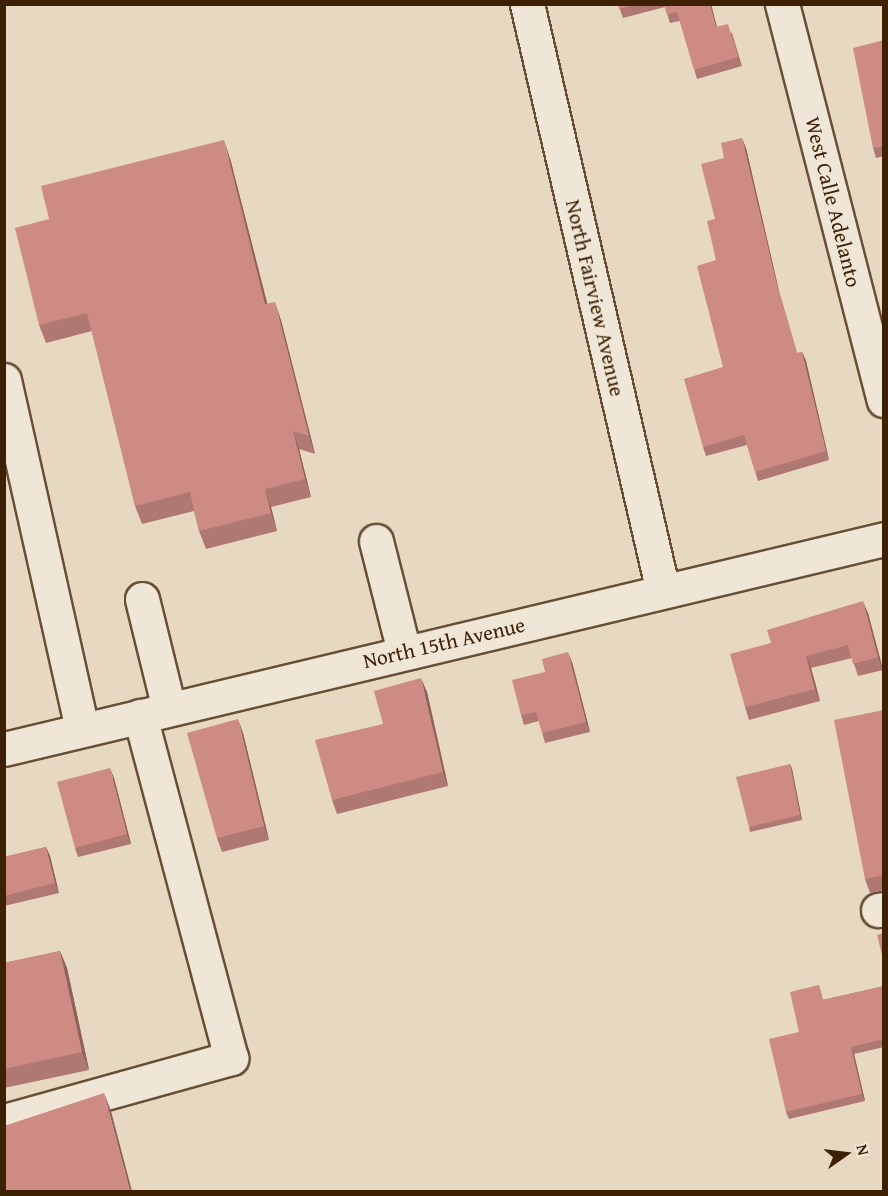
<!DOCTYPE html>
<html>
<head>
<meta charset="utf-8">
<style>
  body { margin:0 }
  #map { position:relative; width:888px; height:1196px; overflow:hidden; background:#e7d8c1; font-family:"Gentium Book Plus",serif }
  div>[style] { position:absolute }
  .roads { filter:drop-shadow(2px 0 #684f34) drop-shadow(-2px 0 #684f34) drop-shadow(0 2px #684f34) drop-shadow(0 -2px #684f34) }
  .minor>* { height:33px; margin:-16.5px; padding:0 16.5px; transform-origin:16.5px; border-radius:16.5px; background:#efe6d7 }
  .wall>* { inset:0; background:#b07872 }
  .shaded-wall>* { inset:0; background:#90615c }
  .building>* { inset:0; background:#cd8b84 }
  span { translate:-50% -50%; white-space:nowrap; text-align:center; line-height:1.15; -webkit-text-stroke:6px #efe6d7; paint-order:stroke }
  .street-label { font-size:21px; color:#3e2105 }
  .frame { position:absolute; inset:0; border:6px solid #3e2105; pointer-events:none }
  .north { position:absolute; left:816px; top:1124px; width:60px; height:60px; -webkit-text-stroke:4px #efe6d7; paint-order:stroke; rotate:76deg; font-size:16px; font-weight:700; line-height:24px; text-align:center; color:#3e2105 }
  .north::after { content:''; display:block; margin:auto; width:21px; height:27px; background:#3e2105; clip-path:polygon(50% 0,100% 100%,50% 72%,0 100%) }
</style>
</head>
<body>
<div id="map">
  <div class="roads">
    <div class="minor">
      <div style="left:527px;top:4px;width:603px;rotate:76.96deg"></div>
      <div style="left:782px;top:4px;width:409px;rotate:75.6deg"></div>
      <div style="left:4px;top:380px;width:358px;rotate:77.4deg"></div>
      <div style="left:376px;top:541px;width:114px;rotate:75.8deg"></div>
      <div style="left:142px;top:599px;width:113px;rotate:76.2deg"></div>
      <div style="left:4px;top:749px;width:905px;rotate:-13.42deg"></div>
      <div style="left:878px;top:910px;width:6px;rotate:-9deg"></div>
      <div style="left:4px;top:1121px;width:236px;rotate:-15.5deg"></div>
      <div style="left:231px;top:1058px;width:354px;rotate:-104.9deg"></div>
    </div>
  </div>
  <div class="wall">
    <div style="clip-path:polygon(618px 4px,711px 4px,717px 27px,732px 33px,742px 66px,697px 79px,680px 21px,670px 23px,665px 7px,623px 18px)"></div>
    <div style="clip-path:polygon(884px 40px,884px 156px,876px 158px,873px 148px)"></div>
    <div style="clip-path:polygon(746px 148px,779px 291px,797px 353px,802px 352px,806px 361px,829px 460px,758px 481px,747px 445px,706px 456px,703px 447px,723px 367px,716px 260px,715px 219px,724px 158px)"></div>
    <div style="clip-path:polygon(230px 158px,267px 304px,281px 320px,315px 454px,299px 449px,311px 497px,271px 507px,277px 531px,206px 549px,199px 531px,194px 511px,142px 524px,135px 506px,92px 331px,46px 343px,39px 325px,49px 219px)"></div>
    <div style="clip-path:polygon(868px 613px,883px 670px,858px 676px,852px 658px,811px 668px,820px 701px,749px 720px,745px 707px,771px 643px)"></div>
    <div style="clip-path:polygon(572px 662px,590px 732px,545px 743px,539px 721px,524px 725px,521px 715px,545px 672px)"></div>
    <div style="clip-path:polygon(427px 692px,448px 786px,337px 814px,332px 800px,383px 724px)"></div>
    <div style="clip-path:polygon(884px 710px,884px 890px,870px 893px,865px 879px)"></div>
    <div style="clip-path:polygon(243px 733px,269px 840px,222px 852px,217px 838px)"></div>
    <div style="clip-path:polygon(790px 764px,792px 769px,802px 820px,750px 832px,749px 827px)"></div>
    <div style="clip-path:polygon(114px 778px,131px 844px,78px 857px,75px 848px)"></div>
    <div style="clip-path:polygon(46px 847px,50px 856px,59px 893px,4px 906px,4px 857px)"></div>
    <div style="clip-path:polygon(60px 951px,67px 968px,89px 1070px,4px 1088px,4px 963px)"></div>
    <div style="clip-path:polygon(819px 985px,823px 1000px,884px 986px,884px 1047px,854px 1054px,865px 1101px,789px 1119px,786px 1112px,799px 1032px)"></div>
  </div>
  <div class="shaded-wall">
    <div style="clip-path:polygon(710px 4px,711px 4px,719px 37px,716px 27px)"></div>
    <div style="clip-path:polygon(742px 138px,746px 148px,779px 291px,800px 363px,776px 281px)"></div>
    <div style="clip-path:polygon(224px 140px,230px 158px,272px 322px,265px 304px)"></div>
    <div style="clip-path:polygon(275px 302px,281px 320px,315px 454px,309px 436px)"></div>
    <div style="clip-path:polygon(802px 352px,806px 361px,829px 460px,826px 451px)"></div>
    <div style="clip-path:polygon(293px 431px,299px 449px,311px 497px,305px 479px)"></div>
    <div style="clip-path:polygon(265px 489px,271px 507px,277px 531px,271px 513px)"></div>
    <div style="clip-path:polygon(863px 601px,868px 613px,883px 670px,878px 657px)"></div>
    <div style="clip-path:polygon(568px 652px,572px 662px,590px 732px,586px 722px)"></div>
    <div style="clip-path:polygon(806px 656px,811px 668px,820px 701px,815px 689px)"></div>
    <div style="clip-path:polygon(421px 678px,427px 692px,448px 786px,443px 772px)"></div>
    <div style="clip-path:polygon(238px 719px,243px 733px,269px 840px,264px 826px)"></div>
    <div style="clip-path:polygon(790px 764px,792px 769px,802px 820px,800px 815px)"></div>
    <div style="clip-path:polygon(110px 768px,114px 778px,131px 844px,127px 834px)"></div>
    <div style="clip-path:polygon(46px 847px,50px 856px,59px 893px,55px 883px)"></div>
    <div style="clip-path:polygon(60px 951px,67px 968px,89px 1070px,82px 1052px)"></div>
    <div style="clip-path:polygon(851px 1047px,854px 1054px,865px 1101px,862px 1094px)"></div>
    <div style="clip-path:polygon(104px 1093px,111px 1111px,132px 1191px,130px 1191px)"></div>
  </div>
  <div class="building">
    <div style="clip-path:polygon(618px 4px,637px 4px,619px 9px)"></div>
    <div style="clip-path:polygon(664px 4px,710px 4px,716px 27px,728px 24px,738px 57px,694px 70px,677px 12px,667px 14px)"></div>
    <div style="clip-path:polygon(884px 40px,884px 146px,873px 148px,853px 48px)"></div>
    <div style="clip-path:polygon(742px 138px,776px 281px,797px 353px,802px 352px,826px 451px,755px 472px,744px 435px,703px 447px,684px 379px,723px 367px,697px 266px,716px 260px,707px 221px,715px 219px,701px 164px,724px 158px,721px 143px)"></div>
    <div style="clip-path:polygon(224px 140px,265px 304px,275px 302px,309px 436px,293px 431px,305px 479px,265px 489px,271px 513px,199px 531px,190px 492px,135px 506px,87px 313px,39px 325px,15px 228px,49px 219px,41px 186px)"></div>
    <div style="clip-path:polygon(863px 601px,878px 657px,853px 664px,848px 645px,806px 656px,815px 689px,745px 707px,730px 654px,771px 643px,767px 630px)"></div>
    <div style="clip-path:polygon(568px 652px,586px 722px,542px 733px,536px 712px,521px 715px,512px 680px,545px 672px,542px 659px)"></div>
    <div style="clip-path:polygon(421px 678px,443px 772px,332px 800px,315px 740px,383px 724px,374px 691px)"></div>
    <div style="clip-path:polygon(884px 710px,884px 875px,865px 879px,834px 720px)"></div>
    <div style="clip-path:polygon(238px 719px,264px 826px,217px 838px,187px 733px)"></div>
    <div style="clip-path:polygon(790px 764px,800px 815px,749px 827px,736px 777px)"></div>
    <div style="clip-path:polygon(110px 768px,127px 834px,75px 848px,57px 782px)"></div>
    <div style="clip-path:polygon(46px 847px,55px 883px,4px 896px,4px 857px)"></div>
    <div style="clip-path:polygon(884px 933px,884px 963px,877px 935px)"></div>
    <div style="clip-path:polygon(60px 951px,82px 1052px,4px 1069px,4px 963px)"></div>
    <div style="clip-path:polygon(819px 985px,822px 1000px,884px 986px,884px 1039px,851px 1047px,862px 1094px,786px 1112px,769px 1039px,799px 1032px,790px 992px)"></div>
    <div style="clip-path:polygon(104px 1093px,130px 1191px,4px 1191px,4px 1126px)"></div>
  </div>
  <div class="street-label">
    <span style="left:833px;top:202px;rotate:76deg">West Calle Adelanto</span>
    <span style="left:595px;top:298px;rotate:77deg">North Fairview Avenue</span>
    <span style="left:444px;top:643px;rotate:-13deg">North 15th Avenue</span>
  </div>
  <div class="frame"></div>
  <div class="north">N</div>
</div>
</body>
</html>
